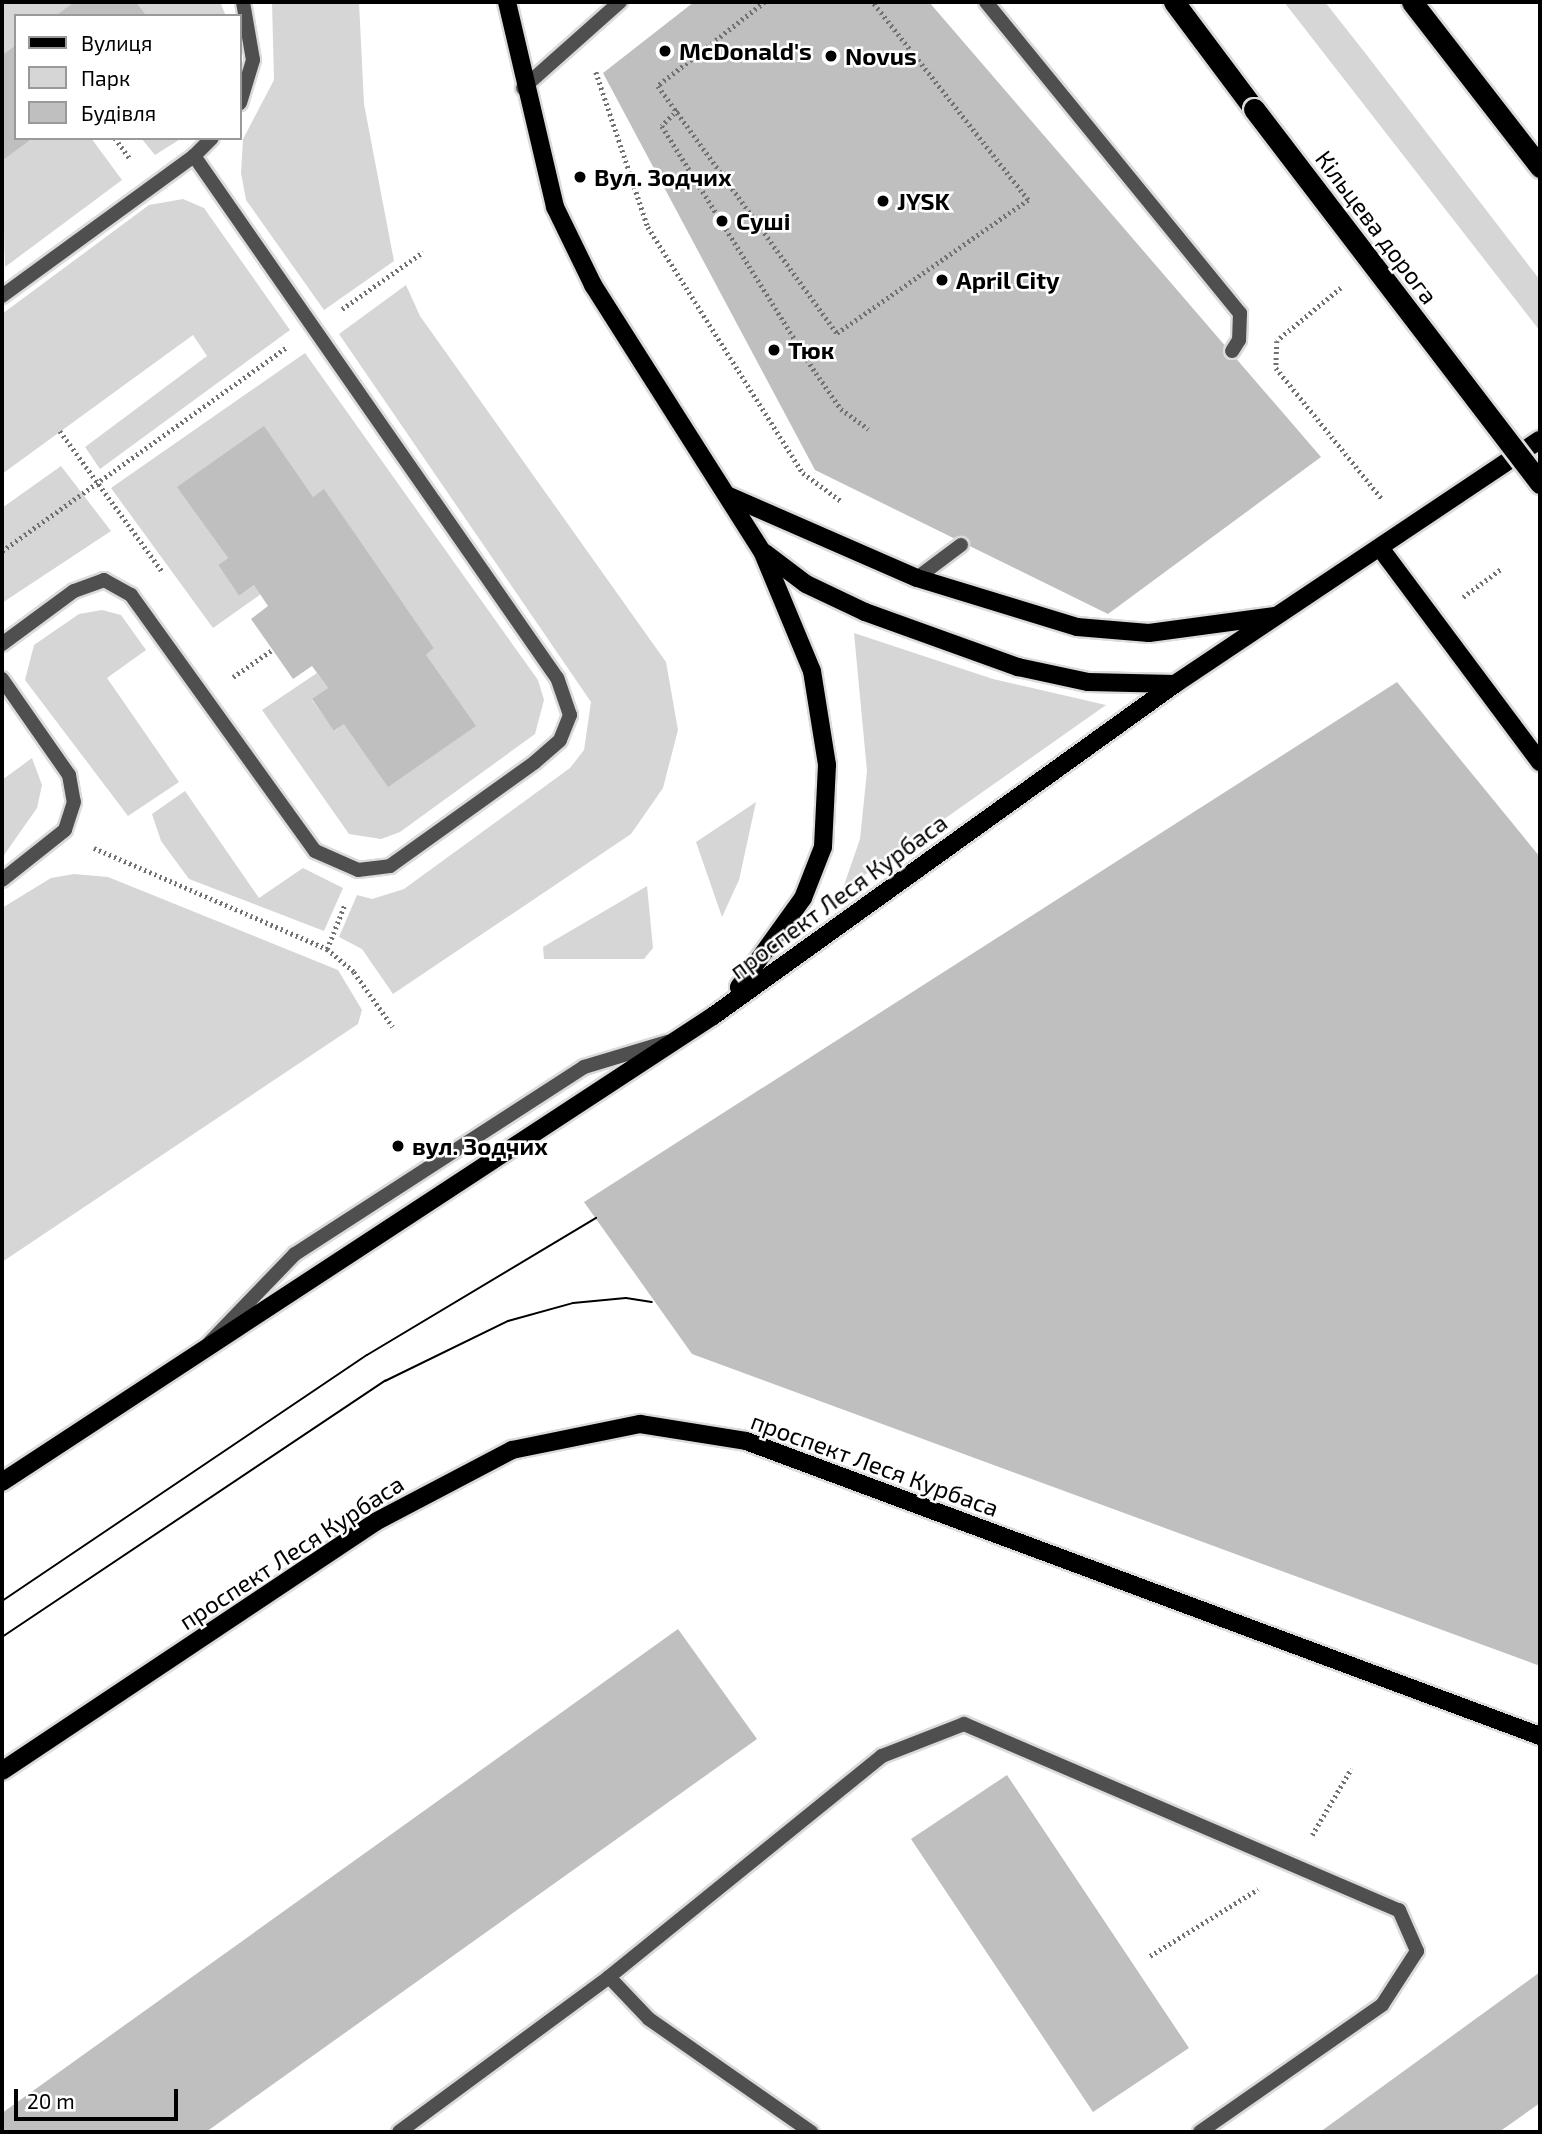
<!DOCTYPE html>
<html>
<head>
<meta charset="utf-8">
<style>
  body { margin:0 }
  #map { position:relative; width:1542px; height:2134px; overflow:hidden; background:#fff; font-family:"Exo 2",sans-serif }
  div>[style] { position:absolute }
  .green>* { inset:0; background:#d6d6d6 }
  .building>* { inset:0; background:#bfbfbf }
  .path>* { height:4.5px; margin-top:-2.25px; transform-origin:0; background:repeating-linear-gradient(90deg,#717171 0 2px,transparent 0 5.5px) }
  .roads { filter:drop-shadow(2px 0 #dbdbdb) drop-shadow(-2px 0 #dbdbdb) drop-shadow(0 2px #dbdbdb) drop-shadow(0 -2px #dbdbdb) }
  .lane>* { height:14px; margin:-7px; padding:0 7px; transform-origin:7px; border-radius:7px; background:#4f4f4f }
  .street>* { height:14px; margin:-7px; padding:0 7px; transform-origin:7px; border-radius:7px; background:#4f4f4f }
  .primary>* { height:18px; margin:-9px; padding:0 9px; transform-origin:9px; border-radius:9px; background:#000 }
  .highway>* { height:21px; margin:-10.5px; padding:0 10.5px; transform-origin:10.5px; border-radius:10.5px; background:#000 }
  .tram>* { height:2px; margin:-1px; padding:0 1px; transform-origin:1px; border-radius:1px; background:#000 }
  .bridges { filter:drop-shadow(2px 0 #dbdbdb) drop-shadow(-2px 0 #dbdbdb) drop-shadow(0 2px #dbdbdb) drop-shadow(0 -2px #dbdbdb) }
  .highway-bridge>* { height:21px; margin:-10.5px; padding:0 10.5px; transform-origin:10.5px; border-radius:10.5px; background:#000 }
  .dots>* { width:19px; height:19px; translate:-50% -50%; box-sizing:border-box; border:4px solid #fff; border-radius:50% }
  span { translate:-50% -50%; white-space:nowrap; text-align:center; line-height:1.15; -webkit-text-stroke:5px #fff; paint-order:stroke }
  .poi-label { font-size:24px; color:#000; font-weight:700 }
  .left { translate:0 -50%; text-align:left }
  .street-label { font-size:24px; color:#000 }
  .frame { position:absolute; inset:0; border:4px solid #000; pointer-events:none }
  .legend { position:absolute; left:14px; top:14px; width:228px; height:126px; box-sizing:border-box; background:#fff; border:2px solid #999; margin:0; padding:9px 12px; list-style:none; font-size:21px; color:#000 }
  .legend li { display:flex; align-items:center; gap:14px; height:35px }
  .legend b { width:35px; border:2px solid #999 }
  .scale { position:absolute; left:14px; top:2089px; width:164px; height:32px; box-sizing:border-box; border:4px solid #000; border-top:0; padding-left:9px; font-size:21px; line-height:24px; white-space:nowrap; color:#000; -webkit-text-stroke:5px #fff; paint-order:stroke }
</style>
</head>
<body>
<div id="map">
  <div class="green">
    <div style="clip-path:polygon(2px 2px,74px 2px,55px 16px,16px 16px,16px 45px,2px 55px)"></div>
    <div style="clip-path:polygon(136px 2px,220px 2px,226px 16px,147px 16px)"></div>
    <div style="clip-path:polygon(272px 2px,359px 2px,364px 104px,394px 261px,324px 310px,246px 200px,241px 173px,243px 139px,274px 80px)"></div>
    <div style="clip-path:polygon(1284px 2px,1325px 2px,1366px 54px,1540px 280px,1540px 331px)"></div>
    <div style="clip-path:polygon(33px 138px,91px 138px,122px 180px,5px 267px,2px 161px)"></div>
    <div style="clip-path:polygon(141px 138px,182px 138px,155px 155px)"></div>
    <div style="clip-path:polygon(183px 199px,204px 208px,290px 330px,100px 469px,85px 447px,207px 356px,193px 335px,2px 474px,2px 314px,149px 205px)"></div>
    <div style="clip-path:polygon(406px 285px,420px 316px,666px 662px,678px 730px,663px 788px,631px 834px,393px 994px,362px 949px,339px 937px,357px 895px,372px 899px,404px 889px,570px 768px,584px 750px,591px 702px,339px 334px)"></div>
    <div style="clip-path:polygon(305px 353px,538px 680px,544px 700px,535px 734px,400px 832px,381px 839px,349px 834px,262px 710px,317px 673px,328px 688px,312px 700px,335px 731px,434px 648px,324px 490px,313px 497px,178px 487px,228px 558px,218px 565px,239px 596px,254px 585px,261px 594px,213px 628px,111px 488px)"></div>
    <div style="clip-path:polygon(61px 466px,111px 531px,2px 603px,2px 508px)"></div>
    <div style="clip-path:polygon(102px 610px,121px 615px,146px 650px,107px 678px,179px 782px,128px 816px,25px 680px,34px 645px,79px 614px)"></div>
    <div style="clip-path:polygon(854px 633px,993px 679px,1106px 705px,842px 891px,860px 839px,867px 771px)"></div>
    <div style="clip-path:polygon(32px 758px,42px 785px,37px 808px,2px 858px,2px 780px)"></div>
    <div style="clip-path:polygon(185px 791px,259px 898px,303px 868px,343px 888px,324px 931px,189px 879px,161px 841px,152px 814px)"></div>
    <div style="clip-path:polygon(756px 802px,739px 880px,722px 917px,696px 842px)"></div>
    <div style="clip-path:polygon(74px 874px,108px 877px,338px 970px,362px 1010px,358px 1024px,2px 1262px,2px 908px,51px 878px)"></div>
    <div style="clip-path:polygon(647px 886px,653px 948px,644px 959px,544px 959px,543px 947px)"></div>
  </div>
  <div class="building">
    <div style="clip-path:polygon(74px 2px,136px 2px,147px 16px,55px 16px)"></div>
    <div style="clip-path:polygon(694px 2px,929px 2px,1321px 457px,1108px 614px,815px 470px,603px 73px)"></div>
    <div style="clip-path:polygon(16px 45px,16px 138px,33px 138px,2px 161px,2px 55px)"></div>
    <div style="clip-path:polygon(264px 426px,313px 497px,324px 489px,434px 648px,426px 655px,476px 726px,388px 787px,344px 724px,334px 731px,312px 699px,328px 688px,312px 666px,293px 679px,251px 619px,268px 606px,254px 585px,239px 596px,218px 565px,228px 558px,177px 487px)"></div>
    <div style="clip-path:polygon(1397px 682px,1540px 857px,1540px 1666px,692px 1354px,584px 1202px)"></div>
    <div style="clip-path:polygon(678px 1629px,757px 1739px,206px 2132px,2px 2132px,2px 2113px)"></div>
    <div style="clip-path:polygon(1007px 1775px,1189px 2048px,1093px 2112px,911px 1839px)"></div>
    <div style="clip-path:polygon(1540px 1972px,1540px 2103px,1499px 2132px,1320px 2132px)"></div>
  </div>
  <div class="path">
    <div style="left:765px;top:2px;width:136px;rotate:141.9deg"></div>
    <div style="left:658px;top:86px;width:305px;rotate:54.1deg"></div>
    <div style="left:837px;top:333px;width:233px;rotate:-34.9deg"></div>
    <div style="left:1028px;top:200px;width:252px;rotate:-128.2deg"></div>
    <div style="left:596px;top:72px;width:163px;rotate:71.5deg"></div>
    <div style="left:648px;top:227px;width:291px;rotate:57.8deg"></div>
    <div style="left:803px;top:473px;width:47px;rotate:36.4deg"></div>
    <div style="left:678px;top:110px;width:23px;rotate:135deg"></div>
    <div style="left:662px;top:126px;width:291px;rotate:58.1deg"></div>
    <div style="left:816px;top:373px;width:44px;rotate:55.2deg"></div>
    <div style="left:841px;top:409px;width:34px;rotate:36deg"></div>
    <div style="left:115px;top:138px;width:27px;rotate:54deg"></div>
    <div style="left:1341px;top:288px;width:83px;rotate:140.4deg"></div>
    <div style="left:1277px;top:341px;width:27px;rotate:92deg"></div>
    <div style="left:1276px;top:368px;width:169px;rotate:51deg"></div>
    <div style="left:342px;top:309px;width:99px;rotate:-35.1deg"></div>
    <div style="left:60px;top:431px;width:173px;rotate:53.9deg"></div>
    <div style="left:2px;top:551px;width:349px;rotate:-35.6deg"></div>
    <div style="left:1463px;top:597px;width:47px;rotate:-36.4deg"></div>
    <div style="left:233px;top:677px;width:47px;rotate:-34.7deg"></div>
    <div style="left:94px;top:848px;width:254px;rotate:23.4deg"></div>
    <div style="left:327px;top:949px;width:35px;rotate:40deg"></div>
    <div style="left:354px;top:972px;width:67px;rotate:54.7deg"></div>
    <div style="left:327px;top:949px;width:48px;rotate:-68.2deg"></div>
    <div style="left:1312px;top:1835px;width:77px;rotate:-59.4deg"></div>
    <div style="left:1150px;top:1956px;width:127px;rotate:-31.8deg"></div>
  </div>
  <div class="roads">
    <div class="lane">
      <div style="left:986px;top:2px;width:402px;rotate:50.8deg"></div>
      <div style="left:1240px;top:313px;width:27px;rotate:92deg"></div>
      <div style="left:1239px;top:340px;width:13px;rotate:122deg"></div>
      <div style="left:523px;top:88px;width:130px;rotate:-41.6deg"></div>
      <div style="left:240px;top:103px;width:45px;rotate:-73.2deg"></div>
      <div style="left:253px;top:60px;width:59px;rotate:-99.8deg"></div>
      <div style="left:2px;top:296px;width:238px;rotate:-36.1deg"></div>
      <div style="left:917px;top:578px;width:55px;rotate:-36.9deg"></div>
      <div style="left:2px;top:644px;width:89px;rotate:-36.4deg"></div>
      <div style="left:74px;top:591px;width:32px;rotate:-20deg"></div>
      <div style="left:104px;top:580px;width:31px;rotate:29deg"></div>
      <div style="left:131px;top:595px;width:315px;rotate:54.3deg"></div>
      <div style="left:315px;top:851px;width:47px;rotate:23.8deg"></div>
      <div style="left:358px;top:870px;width:32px;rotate:-7deg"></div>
      <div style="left:390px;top:866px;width:178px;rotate:-35.6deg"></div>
      <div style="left:535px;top:762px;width:33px;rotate:-41deg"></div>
      <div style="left:560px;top:740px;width:27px;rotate:-68deg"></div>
      <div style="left:570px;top:715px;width:39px;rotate:-109deg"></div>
      <div style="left:557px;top:678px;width:636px;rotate:-124.81deg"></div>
      <div style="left:194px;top:156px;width:25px;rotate:-45deg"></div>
      <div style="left:2px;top:679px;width:117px;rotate:55.1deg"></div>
      <div style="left:69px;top:775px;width:27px;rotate:80deg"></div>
      <div style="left:74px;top:802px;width:29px;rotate:108deg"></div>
      <div style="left:65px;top:830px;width:80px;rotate:141.6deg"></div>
      <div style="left:609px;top:1977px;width:58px;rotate:46.4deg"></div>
      <div style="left:649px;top:2019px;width:198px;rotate:34.9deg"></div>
      <div style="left:399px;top:2132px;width:261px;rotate:-36.4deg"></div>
      <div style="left:609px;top:1977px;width:351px;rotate:-39deg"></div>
      <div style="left:882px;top:1756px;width:88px;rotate:-21.3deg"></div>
      <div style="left:964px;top:1724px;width:473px;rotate:23.2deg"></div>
      <div style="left:1399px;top:1910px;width:45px;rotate:66.3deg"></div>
      <div style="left:1417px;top:1951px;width:64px;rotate:122.9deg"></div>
      <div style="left:1382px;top:2005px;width:222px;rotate:145.1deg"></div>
    </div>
    <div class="street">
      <div style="left:210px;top:1342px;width:122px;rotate:-46deg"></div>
      <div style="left:295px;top:1254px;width:344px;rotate:-32.9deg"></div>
      <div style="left:584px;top:1067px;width:87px;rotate:-16.8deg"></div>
    </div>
    <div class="primary">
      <div style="left:507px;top:2px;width:211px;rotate:76.8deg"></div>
      <div style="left:555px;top:207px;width:87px;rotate:64deg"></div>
      <div style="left:593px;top:285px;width:315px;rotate:57.6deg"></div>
      <div style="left:762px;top:551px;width:130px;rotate:67.4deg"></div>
      <div style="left:812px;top:671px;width:95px;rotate:80.9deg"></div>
      <div style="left:827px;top:765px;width:82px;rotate:92.8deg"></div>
      <div style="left:823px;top:847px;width:55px;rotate:111.4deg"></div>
      <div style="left:803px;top:898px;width:110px;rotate:125.7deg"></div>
      <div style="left:729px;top:496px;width:205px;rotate:23.6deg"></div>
      <div style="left:917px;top:578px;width:167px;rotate:17deg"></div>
      <div style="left:1077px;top:627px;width:72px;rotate:4.8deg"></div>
      <div style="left:1149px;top:633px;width:127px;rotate:-7.7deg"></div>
      <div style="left:1381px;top:549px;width:266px;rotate:53.3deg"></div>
      <div style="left:765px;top:553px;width:51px;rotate:37.1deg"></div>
      <div style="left:806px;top:584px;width:65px;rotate:25.4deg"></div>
      <div style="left:865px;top:612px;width:163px;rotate:19.8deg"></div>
      <div style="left:1018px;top:667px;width:72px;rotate:12.1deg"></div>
      <div style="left:1088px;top:682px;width:87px;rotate:1.3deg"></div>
      <div style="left:2px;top:1482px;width:850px;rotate:-33.24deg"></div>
      <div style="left:713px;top:1016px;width:569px;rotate:-35.7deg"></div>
      <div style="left:1175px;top:684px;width:439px;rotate:-33.8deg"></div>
      <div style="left:2px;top:1771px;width:448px;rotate:-33.7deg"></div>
      <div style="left:375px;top:1522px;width:155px;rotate:-27.7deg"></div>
      <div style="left:512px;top:1450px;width:131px;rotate:-11.5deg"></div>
      <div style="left:640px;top:1424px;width:107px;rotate:9.1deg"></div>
      <div style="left:746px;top:1441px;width:847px;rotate:20.38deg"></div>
    </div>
    <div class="highway">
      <div style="left:1174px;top:2px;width:134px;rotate:53.2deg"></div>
      <div style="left:1412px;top:2px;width:209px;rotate:52.2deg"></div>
    </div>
  </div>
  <div class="tram">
    <div style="left:2px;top:1601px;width:440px;rotate:-34deg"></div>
    <div style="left:367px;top:1355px;width:267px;rotate:-30.9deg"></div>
    <div style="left:2px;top:1637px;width:461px;rotate:-33.8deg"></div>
    <div style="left:385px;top:1381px;width:137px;rotate:-26deg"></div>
    <div style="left:508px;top:1321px;width:67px;rotate:-15.5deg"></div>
    <div style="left:573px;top:1303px;width:53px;rotate:-5.4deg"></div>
    <div style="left:626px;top:1298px;width:26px;rotate:9deg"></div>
  </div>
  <div class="bridges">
    <div class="highway-bridge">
      <div style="left:1254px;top:109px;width:471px;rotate:52.6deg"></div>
    </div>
  </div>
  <div class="dots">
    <div style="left:665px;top:51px;background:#000"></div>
    <div style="left:831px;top:56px;background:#000"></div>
    <div style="left:580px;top:177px;background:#000"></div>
    <div style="left:883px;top:201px;background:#000"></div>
    <div style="left:722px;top:221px;background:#000"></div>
    <div style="left:942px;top:280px;background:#000"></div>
    <div style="left:774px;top:350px;background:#000"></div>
    <div style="left:398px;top:1146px;background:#000"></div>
  </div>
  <div class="poi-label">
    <span class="left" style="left:679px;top:51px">McDonald's</span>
    <span class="left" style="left:845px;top:56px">Novus</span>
    <span class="left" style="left:594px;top:177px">Вул. Зодчих</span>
    <span class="left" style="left:897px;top:201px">JYSK</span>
    <span class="left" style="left:736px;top:221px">Суші</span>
    <span class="left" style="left:956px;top:280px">April City</span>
    <span class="left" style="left:788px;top:350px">Тюк</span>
    <span class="left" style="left:412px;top:1146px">вул. Зодчих</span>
  </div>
  <div class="street-label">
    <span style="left:1377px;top:227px;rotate:53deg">Кільцева дорога</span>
    <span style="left:838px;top:896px;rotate:-36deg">проспект Леся Курбаса</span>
    <span style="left:875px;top:1464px;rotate:20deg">проспект Леся Курбаса</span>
    <span style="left:291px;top:1552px;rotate:-33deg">проспект Леся Курбаса</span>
  </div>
  <div class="frame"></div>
  <ul class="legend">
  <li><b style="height:9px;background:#000"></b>Вулиця</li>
  <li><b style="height:19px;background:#d6d6d6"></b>Парк</li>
  <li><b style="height:19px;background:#bfbfbf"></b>Будівля</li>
  </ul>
  <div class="scale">20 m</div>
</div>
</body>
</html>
